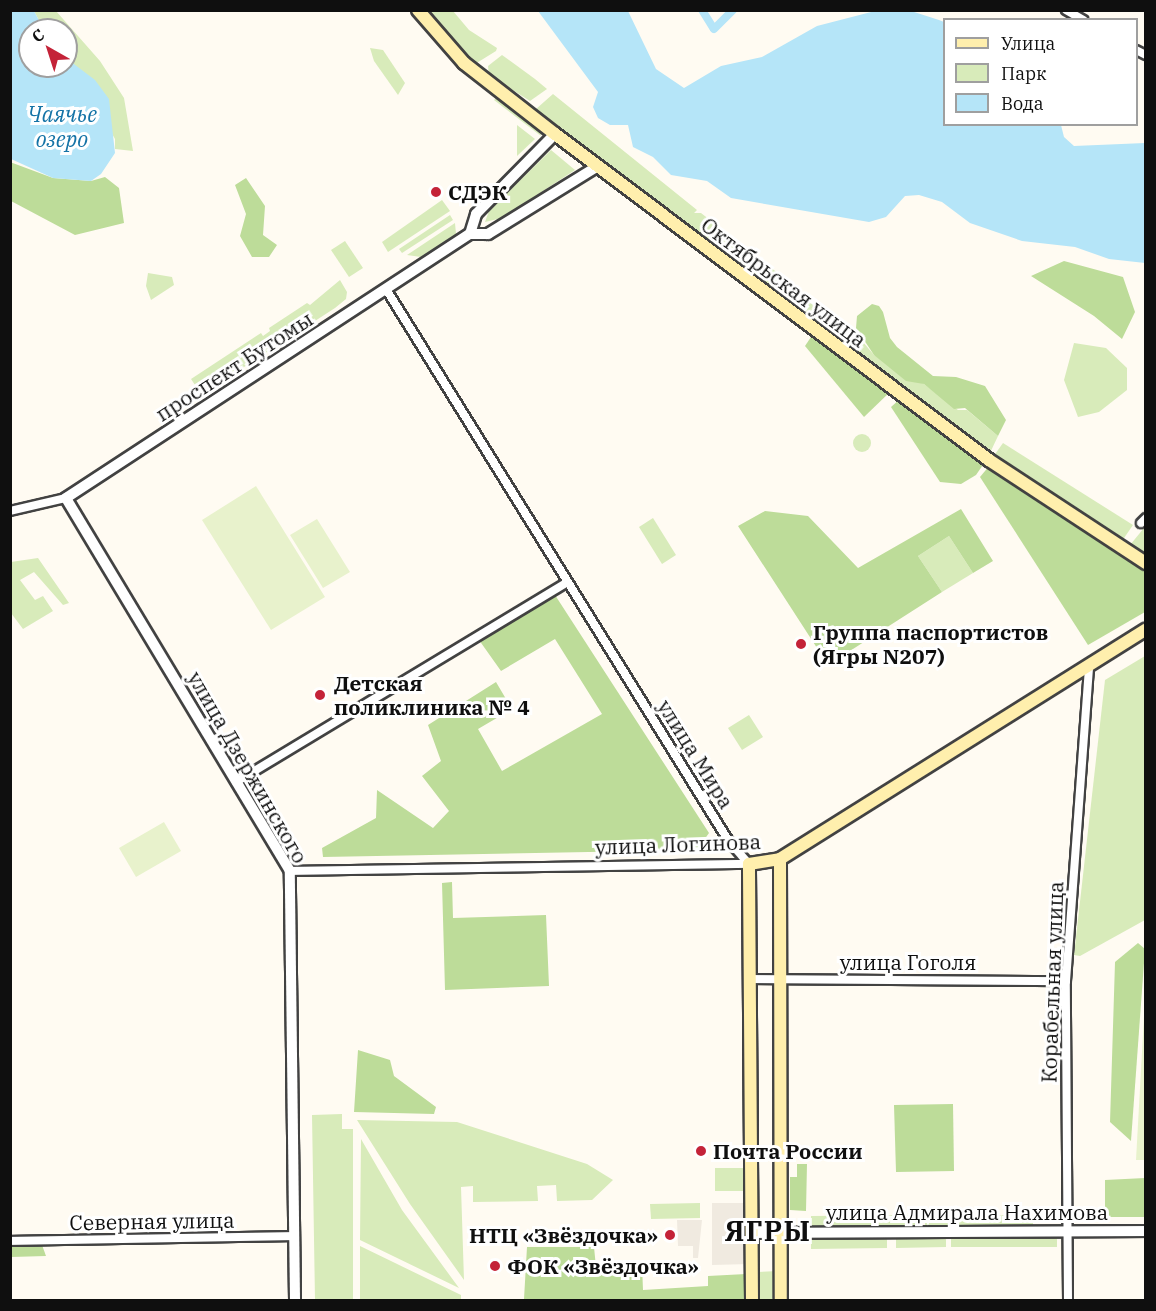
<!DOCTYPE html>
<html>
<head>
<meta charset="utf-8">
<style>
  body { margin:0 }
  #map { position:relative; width:1156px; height:1311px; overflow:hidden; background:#fffbf2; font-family:"IBM Plex Serif",serif }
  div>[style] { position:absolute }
  .green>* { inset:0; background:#d8ebba }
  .round { border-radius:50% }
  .forest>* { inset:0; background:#bddc99 }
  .pitch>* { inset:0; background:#e8f2cc }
  .plaza>* { inset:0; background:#f0eae0 }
  .water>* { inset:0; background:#b5e5f8 }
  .canal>* { height:8px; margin:-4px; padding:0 4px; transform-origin:4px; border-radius:4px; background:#b5e5f8 }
  .roads { filter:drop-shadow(2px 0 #424242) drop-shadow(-2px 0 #424242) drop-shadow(0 2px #424242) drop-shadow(0 -2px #424242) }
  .minor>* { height:8px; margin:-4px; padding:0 4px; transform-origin:4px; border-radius:4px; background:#fff }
  .tertiary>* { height:10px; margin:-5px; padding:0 5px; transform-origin:5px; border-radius:5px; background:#fff }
  .secondary>* { height:12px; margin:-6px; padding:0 6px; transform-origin:6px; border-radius:6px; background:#ffefad }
  .dots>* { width:16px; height:16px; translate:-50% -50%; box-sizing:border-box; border:3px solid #fff; border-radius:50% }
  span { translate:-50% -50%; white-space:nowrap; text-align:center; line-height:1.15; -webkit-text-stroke:6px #fff; paint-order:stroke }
  .poi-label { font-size:21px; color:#0f0f0f; font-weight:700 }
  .left { translate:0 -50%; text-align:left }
  .right { translate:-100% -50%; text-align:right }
  .street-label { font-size:21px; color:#0f0f0f }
  .water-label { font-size:22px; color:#1473a6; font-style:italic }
  .district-label { font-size:27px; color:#0f0f0f; font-weight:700; letter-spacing:1.5px }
  .frame { position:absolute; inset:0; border:12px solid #0f0f0f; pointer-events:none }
  .legend { position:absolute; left:943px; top:18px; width:195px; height:108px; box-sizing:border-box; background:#fff; border:2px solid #9f9f9f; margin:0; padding:8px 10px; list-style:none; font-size:18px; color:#0f0f0f }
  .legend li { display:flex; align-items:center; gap:12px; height:30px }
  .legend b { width:30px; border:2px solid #9f9f9f }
  .north { position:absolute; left:18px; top:18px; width:60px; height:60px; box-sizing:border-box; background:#fff; border:2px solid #9f9f9f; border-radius:50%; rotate:321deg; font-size:16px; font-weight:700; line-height:24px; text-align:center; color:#0f0f0f }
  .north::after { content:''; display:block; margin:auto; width:21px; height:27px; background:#c42338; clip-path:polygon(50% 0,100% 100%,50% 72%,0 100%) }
</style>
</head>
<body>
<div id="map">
  <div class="green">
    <div style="clip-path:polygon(34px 11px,56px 11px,100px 61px,124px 98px,133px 151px,115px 149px,115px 139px,73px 64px,66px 58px,66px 30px,44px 30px)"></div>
    <div style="clip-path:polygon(426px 11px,453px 11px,469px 30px,497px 48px,496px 51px,475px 64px)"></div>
    <div style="clip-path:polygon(370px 48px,383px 50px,405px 83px,398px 95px,374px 61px)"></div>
    <div style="clip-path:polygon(502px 55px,535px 79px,547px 89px,530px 101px,489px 75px,488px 66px)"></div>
    <div style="clip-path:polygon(553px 94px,697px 210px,694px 213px,701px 213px,857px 335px,874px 355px,924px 384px,958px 410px,967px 410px,998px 436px,989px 455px,536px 109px)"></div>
    <div style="clip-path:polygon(498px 96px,540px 128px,541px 136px,494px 100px)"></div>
    <div style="clip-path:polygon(517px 125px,535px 139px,517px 156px)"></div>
    <div style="clip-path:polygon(551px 150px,575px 170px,502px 218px,485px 222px,489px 211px)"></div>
    <div style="clip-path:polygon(442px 200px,450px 211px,388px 252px,382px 242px)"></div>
    <div style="clip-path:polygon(450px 215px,453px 220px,402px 253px,399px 249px)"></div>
    <div style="clip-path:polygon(455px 223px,456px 234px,421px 257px,407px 255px)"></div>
    <div style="clip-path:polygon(345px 241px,363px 268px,349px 277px,331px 250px)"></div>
    <div style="clip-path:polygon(148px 273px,172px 277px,174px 285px,151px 300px,146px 286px)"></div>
    <div style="clip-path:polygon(340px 280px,347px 292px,346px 299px,335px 308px,204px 393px,197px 388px,191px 379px,261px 333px,263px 336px,270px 331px,269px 328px,307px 303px,310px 305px)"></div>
    <div style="clip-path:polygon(1074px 343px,1106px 348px,1127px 368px,1127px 390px,1099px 412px,1078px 417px,1064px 380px)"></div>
    <div class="round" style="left:853px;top:434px;width:18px;height:18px"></div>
    <div style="clip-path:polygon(1003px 443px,1133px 525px,1122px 541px,993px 457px)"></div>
    <div style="clip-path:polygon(653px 518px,676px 555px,662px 564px,639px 527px)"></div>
    <div style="clip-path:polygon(1144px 528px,1145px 529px,1145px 556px,1130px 545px)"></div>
    <div style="clip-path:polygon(949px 536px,973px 573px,942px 592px,918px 556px)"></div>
    <div style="clip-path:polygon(38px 558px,69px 603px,63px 605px,34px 572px,20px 580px,35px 600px,43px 596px,53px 611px,23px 629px,11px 613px,11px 562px)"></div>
    <div style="clip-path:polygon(1145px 656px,1145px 920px,1080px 956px,1074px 955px,1105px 680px)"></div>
    <div style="clip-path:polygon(749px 715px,763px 737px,742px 750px,728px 728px)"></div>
    <div style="clip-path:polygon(342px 1114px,342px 1129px,353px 1129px,353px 1300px,315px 1300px,312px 1115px)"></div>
    <div style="clip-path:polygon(357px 1120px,457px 1122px,587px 1164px,613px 1180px,592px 1200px,557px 1201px,556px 1185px,537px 1186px,538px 1201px,473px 1202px,473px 1186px,461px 1187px,464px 1280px,410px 1204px)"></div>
    <div style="clip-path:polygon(361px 1139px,402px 1210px,459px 1288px,360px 1240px)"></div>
    <div style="clip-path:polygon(715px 1168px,743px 1168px,743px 1191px,715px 1191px)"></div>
    <div style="clip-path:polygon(700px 1203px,700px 1218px,651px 1219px,650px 1204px)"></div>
    <div style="clip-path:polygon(918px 1215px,918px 1228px,811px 1229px,811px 1216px)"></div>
    <div style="clip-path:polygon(1033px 1215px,1033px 1226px,925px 1227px,925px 1216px)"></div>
    <div style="clip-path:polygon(811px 1235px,887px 1236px,887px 1248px,811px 1249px)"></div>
    <div style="clip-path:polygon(896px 1235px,946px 1235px,946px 1247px,896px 1248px)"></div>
    <div style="clip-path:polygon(951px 1236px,1057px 1236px,1057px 1247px,951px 1247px)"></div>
    <div style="clip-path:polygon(360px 1246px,461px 1295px,461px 1300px,360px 1300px)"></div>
    <div style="clip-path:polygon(778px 1271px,779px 1300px,758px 1300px,757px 1272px)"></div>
  </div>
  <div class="forest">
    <div style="clip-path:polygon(10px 162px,53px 178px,91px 181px,105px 177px,119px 188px,124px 223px,75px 235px,11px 201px)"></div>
    <div style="clip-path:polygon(246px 178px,265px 206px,263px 235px,277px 245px,269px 257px,252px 257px,240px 236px,246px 214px,235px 185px)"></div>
    <div style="clip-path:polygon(1064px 261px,1123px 277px,1135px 312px,1122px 339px,1094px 316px,1031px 276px)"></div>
    <div style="clip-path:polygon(872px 304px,879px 306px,883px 312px,890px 338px,897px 347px,933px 376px,956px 377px,985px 386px,1006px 420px,998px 436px,965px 408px,954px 409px,924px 384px,906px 381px,874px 355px,856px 328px,857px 316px)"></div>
    <div style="clip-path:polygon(813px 334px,891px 391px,864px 417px,805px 346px)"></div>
    <div style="clip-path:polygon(900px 399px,985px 462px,976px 475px,961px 484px,940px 482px,891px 407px)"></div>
    <div style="clip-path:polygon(990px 465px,1145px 567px,1145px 612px,1088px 645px,980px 477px)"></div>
    <div style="clip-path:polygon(961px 509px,993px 561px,973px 573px,949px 536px,918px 556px,942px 592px,828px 665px,738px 526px,765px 511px,808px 516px,858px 568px)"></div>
    <div style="clip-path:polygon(555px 595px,709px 833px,697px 850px,323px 857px,322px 848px,376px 818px,377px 790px,433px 828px,449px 811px,422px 776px,441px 761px,428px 725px,496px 682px,512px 709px,478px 729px,502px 771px,602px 714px,555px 639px,501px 671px,479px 640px)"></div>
    <div style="clip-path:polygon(452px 882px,453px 918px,546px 915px,549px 986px,445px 990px,442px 883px)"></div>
    <div style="clip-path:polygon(1138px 943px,1145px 949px,1131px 1141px,1110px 1122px,1115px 962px)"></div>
    <div style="clip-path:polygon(358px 1050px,390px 1060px,394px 1076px,436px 1107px,434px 1114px,354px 1112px)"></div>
    <div style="clip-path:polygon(953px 1104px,954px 1171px,896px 1172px,894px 1105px)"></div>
    <div style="clip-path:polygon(797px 1164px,807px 1164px,806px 1211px,790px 1210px,790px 1177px,797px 1177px)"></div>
    <div style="clip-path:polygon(1145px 1178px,1145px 1217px,1105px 1217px,1105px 1180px)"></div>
    <div style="clip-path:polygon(42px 1245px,46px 1256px,11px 1257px,11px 1246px)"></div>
    <div style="clip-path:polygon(527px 1247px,594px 1247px,596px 1267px,642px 1265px,643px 1290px,708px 1286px,708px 1276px,746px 1274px,745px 1300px,527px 1300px,524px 1299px)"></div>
  </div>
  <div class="pitch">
    <div style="clip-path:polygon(256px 486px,325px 597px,271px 630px,202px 520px)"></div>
    <div style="clip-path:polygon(317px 519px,350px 572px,323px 588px,290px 535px)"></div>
    <div style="clip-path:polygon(164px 822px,181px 851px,136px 877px,119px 848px)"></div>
    <div style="clip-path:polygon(1145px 998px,1145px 1160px,1136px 1160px)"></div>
  </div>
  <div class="plaza">
    <div style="clip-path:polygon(712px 1203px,750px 1203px,750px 1264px,712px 1265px)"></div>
    <div style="clip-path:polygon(677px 1220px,702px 1220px,698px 1258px,693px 1258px,693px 1246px,678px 1246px)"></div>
  </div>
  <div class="water">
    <div style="clip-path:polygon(11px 10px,34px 11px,44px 30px,30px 30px,30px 66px,66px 66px,66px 58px,95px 80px,109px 99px,115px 153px,101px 174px,91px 181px,53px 178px,11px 159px)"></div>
    <div style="clip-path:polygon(538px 11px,628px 11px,656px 69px,684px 88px,721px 66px,762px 57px,817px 26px,875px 11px,911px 11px,939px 20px,944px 22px,944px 124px,1061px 125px,1064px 137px,1074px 146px,1145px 143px,1145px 263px,1109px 259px,1075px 247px,1022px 241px,970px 223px,942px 202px,919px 195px,905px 196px,886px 217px,869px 222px,731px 198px,707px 181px,671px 175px,653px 157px,633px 147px,628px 125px,610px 125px,598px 118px,593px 107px,598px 92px)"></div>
  </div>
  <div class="canal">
    <div style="left:702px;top:10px;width:22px;rotate:58deg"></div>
    <div style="left:714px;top:29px;width:27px;rotate:-45deg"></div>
  </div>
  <div class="roads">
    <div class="minor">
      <div style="left:1066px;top:10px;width:20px;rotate:30deg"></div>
      <div style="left:1136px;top:50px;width:11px;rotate:27deg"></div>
      <div style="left:386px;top:289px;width:649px;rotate:58.17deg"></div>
      <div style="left:728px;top:840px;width:32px;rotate:49deg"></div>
      <div style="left:10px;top:511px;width:57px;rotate:-13.1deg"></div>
      <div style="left:1141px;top:523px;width:7px;rotate:-45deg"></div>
      <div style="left:236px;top:782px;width:385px;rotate:-31.1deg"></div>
      <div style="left:290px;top:871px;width:459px;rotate:-0.9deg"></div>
      <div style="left:750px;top:979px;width:316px;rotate:0.4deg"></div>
      <div style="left:10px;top:1241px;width:283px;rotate:-1deg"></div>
      <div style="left:1068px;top:1300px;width:319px;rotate:-90.4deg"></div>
      <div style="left:1066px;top:981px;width:317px;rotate:-85.8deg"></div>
    </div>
    <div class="tertiary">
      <div style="left:470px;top:234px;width:21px;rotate:-73deg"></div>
      <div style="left:476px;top:214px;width:112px;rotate:-45.4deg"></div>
      <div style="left:752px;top:1233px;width:394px;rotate:-0.3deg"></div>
      <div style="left:295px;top:1300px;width:429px;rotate:-90.7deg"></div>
      <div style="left:290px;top:871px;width:435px;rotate:-121deg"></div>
      <div style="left:66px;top:498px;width:483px;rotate:-33.2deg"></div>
      <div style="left:470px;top:234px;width:18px"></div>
      <div style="left:488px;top:234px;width:129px;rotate:-31.7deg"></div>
    </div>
    <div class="secondary">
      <div style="left:418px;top:10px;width:70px;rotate:49deg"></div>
      <div style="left:464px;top:63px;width:115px;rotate:38deg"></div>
      <div style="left:555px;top:134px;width:543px;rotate:36.91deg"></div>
      <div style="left:989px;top:460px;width:188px;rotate:33.3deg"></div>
      <div style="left:780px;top:859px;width:441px;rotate:89.9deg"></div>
      <div style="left:752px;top:1300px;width:436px;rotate:-90.4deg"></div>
      <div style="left:749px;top:864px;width:31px;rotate:-9deg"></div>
      <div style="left:780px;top:859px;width:432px;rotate:-32.1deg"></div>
    </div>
  </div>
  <div class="dots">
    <div style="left:436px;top:192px;background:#c42338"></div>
    <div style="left:801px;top:644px;background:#c42338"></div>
    <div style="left:320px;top:695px;background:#c42338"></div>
    <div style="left:701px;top:1151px;background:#c42338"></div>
    <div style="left:670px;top:1235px;background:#c42338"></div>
    <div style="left:495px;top:1266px;background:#c42338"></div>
  </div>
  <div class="poi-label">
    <span class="left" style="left:448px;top:192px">СДЭК</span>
    <span class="left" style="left:813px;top:644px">Группа паспортистов<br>(Ягры N207)</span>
    <span class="left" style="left:334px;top:695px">Детская<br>поликлиника № 4</span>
    <span class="left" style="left:713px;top:1151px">Почта России</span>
    <span class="right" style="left:658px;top:1235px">НТЦ «Звёздочка»</span>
    <span class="left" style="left:507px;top:1266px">ФОК «Звёздочка»</span>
  </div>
  <div class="street-label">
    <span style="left:784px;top:282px;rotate:37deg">Октябрьская улица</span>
    <span style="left:234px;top:366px;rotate:-33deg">проспект Бутомы</span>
    <span style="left:696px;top:754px;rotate:58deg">улица Мира</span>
    <span style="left:248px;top:767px;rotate:60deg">улица Дзержинского</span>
    <span style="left:678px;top:844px;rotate:-2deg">улица Логинова</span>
    <span style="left:908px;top:962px">улица Гоголя</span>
    <span style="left:1052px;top:982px;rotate:-88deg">Корабельная улица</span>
    <span style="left:967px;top:1212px">улица Адмирала Нахимова</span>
    <span style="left:152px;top:1221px;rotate:-1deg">Северная улица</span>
  </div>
  <div class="water-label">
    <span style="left:62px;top:126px">Чаячье<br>озеро</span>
  </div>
  <div class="district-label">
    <span style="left:768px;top:1231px">ЯГРЫ</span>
  </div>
  <div class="frame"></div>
  <ul class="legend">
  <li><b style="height:8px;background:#ffefad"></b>Улица</li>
  <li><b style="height:16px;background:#d8ebba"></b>Парк</li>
  <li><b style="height:16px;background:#b5e5f8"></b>Вода</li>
  </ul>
  <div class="north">С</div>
</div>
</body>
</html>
